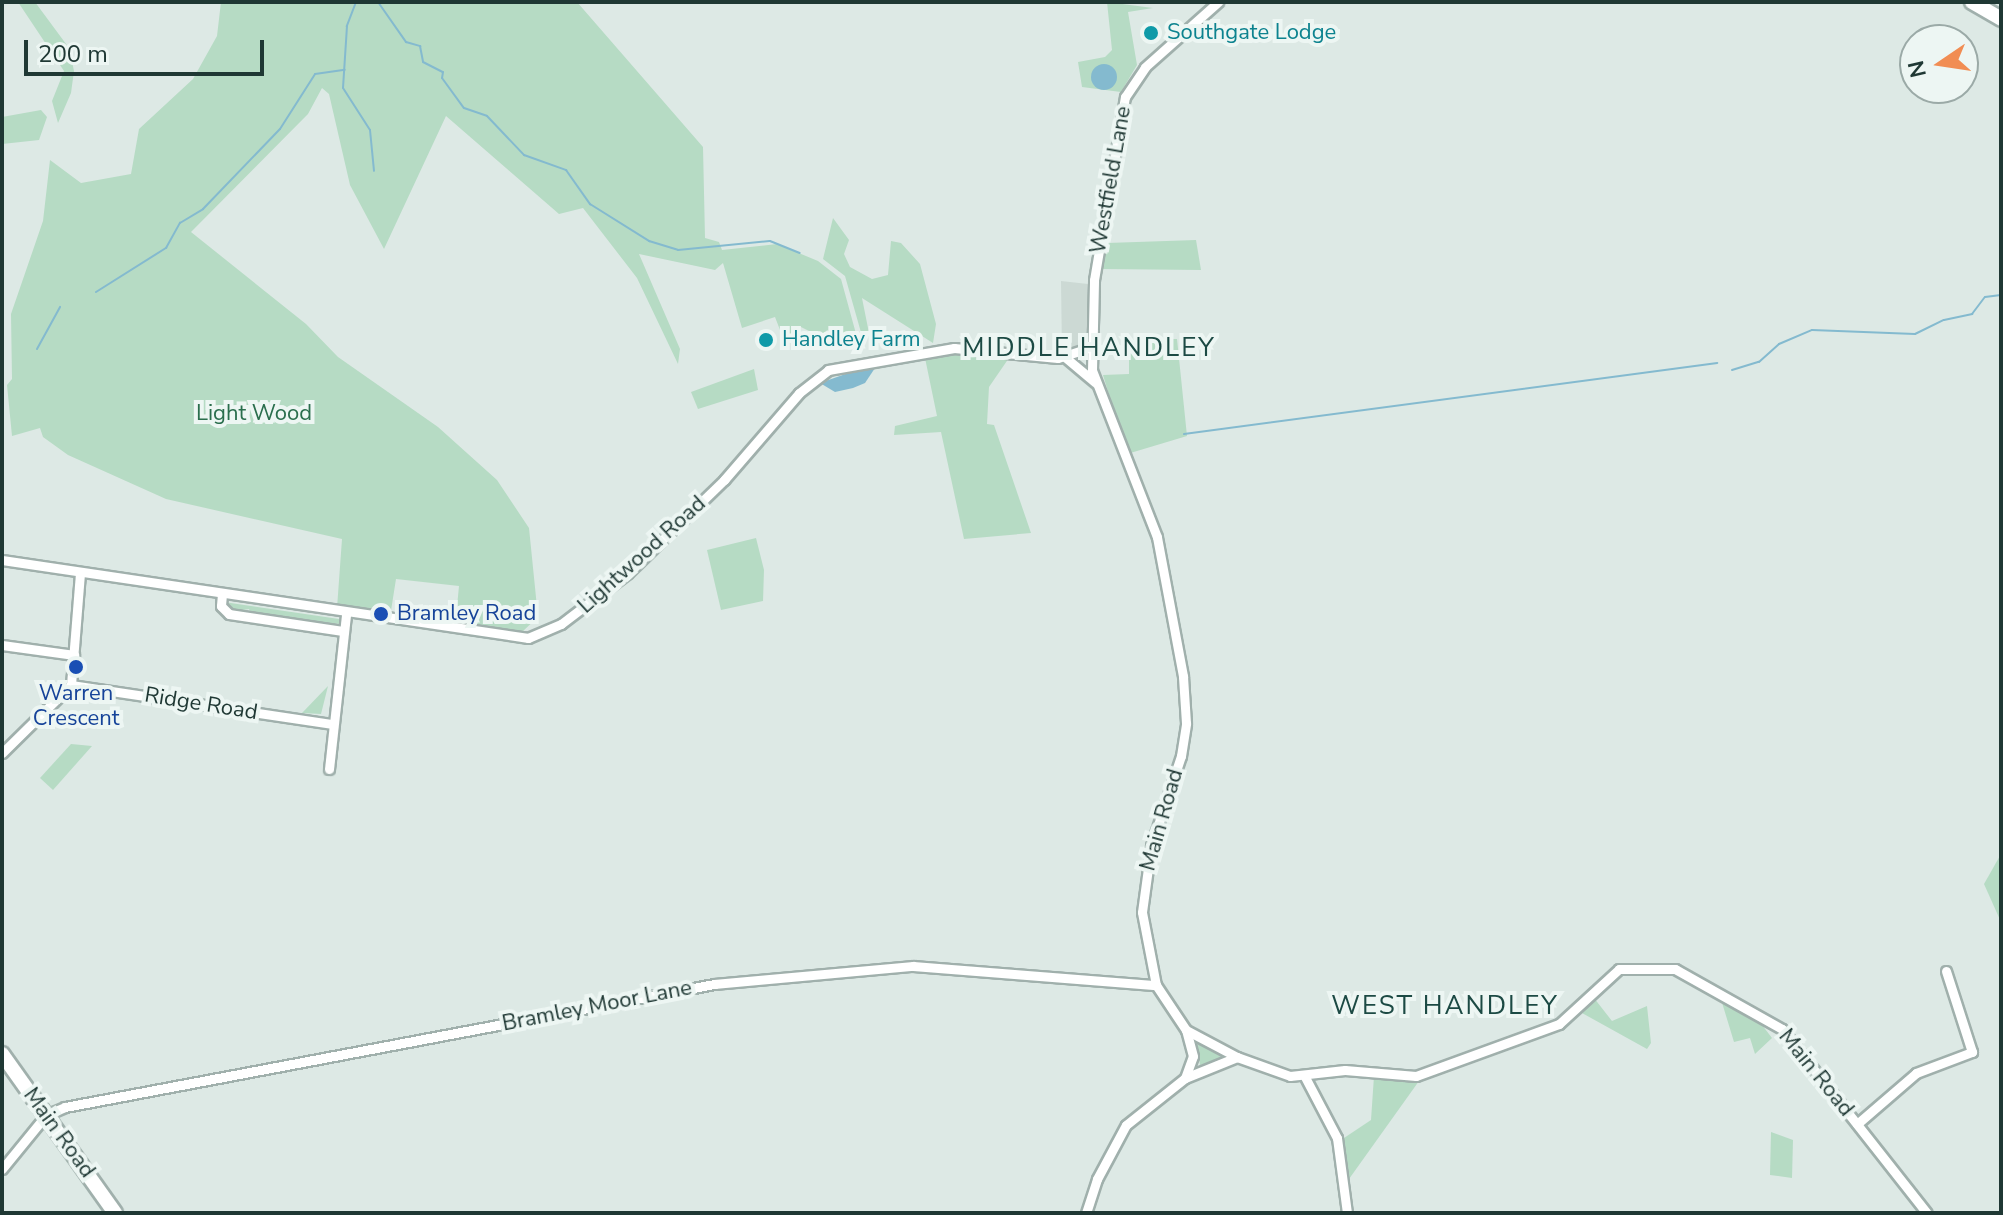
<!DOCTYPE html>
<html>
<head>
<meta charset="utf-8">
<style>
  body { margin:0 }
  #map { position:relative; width:2003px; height:1215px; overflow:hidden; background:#dde9e5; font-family:"Nunito Sans",sans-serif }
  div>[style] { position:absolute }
  .built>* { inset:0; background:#ccd9d4 }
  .green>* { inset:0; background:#b6dbc4 }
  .water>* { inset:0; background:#84bacf }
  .round { border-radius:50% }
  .stream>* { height:2px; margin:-1px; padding:0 1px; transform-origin:1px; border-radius:1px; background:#84bacf }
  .roads { filter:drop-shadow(2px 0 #a0b0ac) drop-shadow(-2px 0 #a0b0ac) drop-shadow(0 2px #a0b0ac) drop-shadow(0 -2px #a0b0ac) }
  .minor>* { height:9px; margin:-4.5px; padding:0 4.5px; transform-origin:4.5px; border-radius:4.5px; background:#fff }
  .secondary>* { height:14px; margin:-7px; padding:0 7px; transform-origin:7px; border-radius:7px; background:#fff }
  .dots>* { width:22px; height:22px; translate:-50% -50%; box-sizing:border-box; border:4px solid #edf6f3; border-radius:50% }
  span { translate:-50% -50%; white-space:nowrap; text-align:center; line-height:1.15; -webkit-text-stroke:8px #edf6f3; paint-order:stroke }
  .culture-label { font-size:22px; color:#0d838f }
  .left { translate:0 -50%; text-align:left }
  .street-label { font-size:22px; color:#1f3834 }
  .park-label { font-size:22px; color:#2a6e4d }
  .transit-label { font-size:22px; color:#164399 }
  .quarter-label { font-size:26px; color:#1c4a44; letter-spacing:2px }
  .frame { position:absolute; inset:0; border:4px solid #1f3834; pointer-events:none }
  .north { position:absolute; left:1899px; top:24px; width:80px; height:80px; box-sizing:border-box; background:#edf6f3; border:2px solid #9baaa7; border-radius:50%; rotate:257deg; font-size:22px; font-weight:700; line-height:32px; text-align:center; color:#1f3834 }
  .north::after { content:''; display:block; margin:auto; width:28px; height:36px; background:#f18d53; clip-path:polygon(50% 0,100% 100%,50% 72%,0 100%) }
  .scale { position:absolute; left:24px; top:40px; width:240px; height:36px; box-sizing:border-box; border:4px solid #1f3834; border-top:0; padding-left:10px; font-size:24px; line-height:28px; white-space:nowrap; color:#1f3834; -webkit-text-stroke:6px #edf6f3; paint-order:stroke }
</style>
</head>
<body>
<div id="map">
  <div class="built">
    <div style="clip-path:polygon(1061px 281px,1088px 284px,1088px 333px,1076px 352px,1062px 352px)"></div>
  </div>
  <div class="green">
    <div style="clip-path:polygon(18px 2px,35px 2px,69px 48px,74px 71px,71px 93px,58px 123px,52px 101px,64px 71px)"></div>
    <div style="clip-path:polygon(221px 2px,577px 2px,703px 147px,705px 238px,719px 242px,722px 250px,777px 244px,818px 261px,841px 279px,861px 352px,827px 330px,823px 338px,799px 326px,785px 343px,775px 317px,742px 328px,723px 263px,715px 270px,639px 254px,680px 349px,678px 364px,637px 278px,583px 208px,559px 214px,446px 116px,384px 249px,350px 185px,329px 94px,322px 88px,308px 114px,191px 232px,306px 324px,338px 357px,438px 427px,497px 480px,529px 528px,538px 617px,522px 632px,455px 627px,459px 586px,396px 579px,390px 617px,337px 608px,342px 539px,166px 499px,68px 455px,43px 437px,40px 428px,12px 436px,7px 385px,12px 379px,11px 314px,43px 221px,50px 160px,81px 183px,131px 174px,139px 129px,193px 79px,217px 36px)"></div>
    <div style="clip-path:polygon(1107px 2px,1153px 8px,1128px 12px,1137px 65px,1121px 92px,1082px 87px,1078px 62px,1105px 57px,1112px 50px)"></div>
    <div style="clip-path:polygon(41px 110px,47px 117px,39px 140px,2px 144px,2px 117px)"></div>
    <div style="clip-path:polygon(833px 218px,849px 240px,844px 254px,850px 267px,872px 279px,888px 275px,891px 241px,901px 243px,920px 264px,936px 324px,933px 343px,862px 298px,869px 333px,862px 336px,845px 276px,823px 259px)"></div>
    <div style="clip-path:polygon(1196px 240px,1201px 270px,1101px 269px,1107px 243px)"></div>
    <div style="clip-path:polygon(1129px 339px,1177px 339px,1187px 436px,1127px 454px,1103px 375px,1129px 374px)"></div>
    <div style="clip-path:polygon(971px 353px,1011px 355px,989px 387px,987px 424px,994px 425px,1031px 533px,964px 539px,941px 432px,894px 435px,895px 426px,937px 416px,925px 358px)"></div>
    <div style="clip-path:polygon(754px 369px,758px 390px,698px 409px,691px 392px)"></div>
    <div style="clip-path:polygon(756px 538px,764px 570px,763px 601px,721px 610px,707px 550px)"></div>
    <div style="clip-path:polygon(224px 602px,339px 619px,340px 624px,251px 615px,249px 609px,231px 612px)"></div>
    <div style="clip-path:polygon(328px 686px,321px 714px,302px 713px)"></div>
    <div style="clip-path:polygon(71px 744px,92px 746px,53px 790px,40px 778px)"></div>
    <div style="clip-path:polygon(2001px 854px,2001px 922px,1984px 884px)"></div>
    <div style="clip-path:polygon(1720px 996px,1759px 1021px,1772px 1038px,1755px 1054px,1750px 1038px,1734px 1042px)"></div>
    <div style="clip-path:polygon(1594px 998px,1612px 1021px,1647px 1006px,1651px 1043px,1647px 1049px,1582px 1013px)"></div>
    <div style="clip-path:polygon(1196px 1040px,1225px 1055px,1225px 1058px,1200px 1065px)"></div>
    <div style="clip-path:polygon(1374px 1076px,1419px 1081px,1349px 1179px,1341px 1140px,1371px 1120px)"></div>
    <div style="clip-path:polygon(1771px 1132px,1793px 1140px,1792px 1178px,1770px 1175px)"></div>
  </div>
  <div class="water">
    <div class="round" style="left:1091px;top:64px;width:26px;height:26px"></div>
    <div style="clip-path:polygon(871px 365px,875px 368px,865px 383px,853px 388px,835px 392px,820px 383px)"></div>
  </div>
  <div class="stream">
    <div style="left:356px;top:2px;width:26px;rotate:111deg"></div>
    <div style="left:347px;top:26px;width:62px;rotate:93.7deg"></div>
    <div style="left:343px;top:88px;width:50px;rotate:57.3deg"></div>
    <div style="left:370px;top:130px;width:41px;rotate:84.4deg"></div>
    <div style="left:378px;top:2px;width:49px;rotate:55deg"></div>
    <div style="left:406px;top:42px;width:15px;rotate:16deg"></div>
    <div style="left:420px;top:46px;width:16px;rotate:79deg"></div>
    <div style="left:423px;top:62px;width:22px;rotate:27deg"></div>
    <div style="left:443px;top:72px;width:6px;rotate:99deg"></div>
    <div style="left:442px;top:78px;width:37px;rotate:54deg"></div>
    <div style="left:464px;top:108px;width:24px;rotate:19deg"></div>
    <div style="left:487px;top:116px;width:54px;rotate:46.5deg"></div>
    <div style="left:524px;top:155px;width:45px;rotate:19.7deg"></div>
    <div style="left:566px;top:170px;width:42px;rotate:54.8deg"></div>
    <div style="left:590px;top:204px;width:70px;rotate:32.1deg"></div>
    <div style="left:649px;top:241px;width:30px;rotate:17deg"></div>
    <div style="left:678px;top:250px;width:92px;rotate:-5.6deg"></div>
    <div style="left:770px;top:241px;width:32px;rotate:22deg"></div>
    <div style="left:96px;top:292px;width:83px;rotate:-32.2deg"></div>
    <div style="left:166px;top:248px;width:29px;rotate:-61deg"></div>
    <div style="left:180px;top:223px;width:27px;rotate:-31deg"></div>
    <div style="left:203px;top:209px;width:111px;rotate:-46.1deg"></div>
    <div style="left:280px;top:129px;width:65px;rotate:-57.5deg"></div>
    <div style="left:315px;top:74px;width:30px;rotate:-8deg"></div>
    <div style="left:37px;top:349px;width:48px;rotate:-61.3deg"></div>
    <div style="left:1732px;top:370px;width:28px;rotate:-17deg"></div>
    <div style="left:1759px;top:362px;width:27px;rotate:-42deg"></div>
    <div style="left:1779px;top:344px;width:36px;rotate:-23deg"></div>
    <div style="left:1812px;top:330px;width:103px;rotate:2.2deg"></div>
    <div style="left:1915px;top:334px;width:32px;rotate:-26deg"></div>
    <div style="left:1944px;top:320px;width:29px;rotate:-12deg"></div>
    <div style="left:1972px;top:314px;width:21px;rotate:-53deg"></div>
    <div style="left:1985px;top:297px;width:16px;rotate:-7deg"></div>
    <div style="left:1184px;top:434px;width:538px;rotate:-7.59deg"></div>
  </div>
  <div class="roads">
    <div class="minor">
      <div style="left:1066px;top:358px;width:38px;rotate:40deg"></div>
      <div style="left:2px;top:560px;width:532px;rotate:8.43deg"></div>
      <div style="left:528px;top:638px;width:36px;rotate:-23deg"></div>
      <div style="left:561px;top:624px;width:84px;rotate:-37.3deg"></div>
      <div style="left:628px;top:573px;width:134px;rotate:-44.1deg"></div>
      <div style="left:724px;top:480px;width:115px;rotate:-49.2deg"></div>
      <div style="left:799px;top:393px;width:37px;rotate:-38deg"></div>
      <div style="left:828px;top:370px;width:128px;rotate:-9.9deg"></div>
      <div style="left:954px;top:348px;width:104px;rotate:5.5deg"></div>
      <div style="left:1058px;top:358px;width:33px;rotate:-18deg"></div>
      <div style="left:222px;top:594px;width:12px;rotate:95deg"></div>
      <div style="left:221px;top:606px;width:11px;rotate:45deg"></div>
      <div style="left:229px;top:614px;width:115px;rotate:8.5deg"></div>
      <div style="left:2px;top:645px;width:73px;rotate:7.9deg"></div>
      <div style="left:71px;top:685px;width:263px;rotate:8.5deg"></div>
      <div style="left:2px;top:753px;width:97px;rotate:-44.6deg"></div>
      <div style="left:71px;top:685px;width:113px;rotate:-85.4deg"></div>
      <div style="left:329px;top:769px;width:156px;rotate:-83.7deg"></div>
      <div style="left:1186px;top:1030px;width:58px;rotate:27.9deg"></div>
      <div style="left:1237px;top:1057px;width:56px;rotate:19.7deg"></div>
      <div style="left:1290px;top:1076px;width:55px;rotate:-6.2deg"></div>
      <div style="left:1345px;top:1070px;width:71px;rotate:4.8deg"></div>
      <div style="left:1416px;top:1076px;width:152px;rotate:-20deg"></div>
      <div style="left:1559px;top:1024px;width:81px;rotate:-42.5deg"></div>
      <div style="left:1619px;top:969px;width:56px"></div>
      <div style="left:1675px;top:969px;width:123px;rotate:29.3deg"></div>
      <div style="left:1782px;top:1029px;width:234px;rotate:51.8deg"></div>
      <div style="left:1305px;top:1077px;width:69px;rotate:62.3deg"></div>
      <div style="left:1337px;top:1138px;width:76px;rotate:82.4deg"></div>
      <div style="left:1185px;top:1078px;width:56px;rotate:-22deg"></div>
      <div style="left:1857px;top:1124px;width:78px;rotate:-40.8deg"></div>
      <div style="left:1916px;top:1073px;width:60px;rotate:-20.6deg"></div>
      <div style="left:1972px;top:1052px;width:85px;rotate:-107.8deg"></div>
      <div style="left:2px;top:1169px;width:70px;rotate:-50.8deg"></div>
      <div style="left:46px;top:1115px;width:21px;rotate:-23deg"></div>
      <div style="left:65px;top:1107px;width:661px;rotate:-10.73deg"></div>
      <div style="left:714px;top:984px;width:200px;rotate:-5.2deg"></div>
      <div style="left:913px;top:966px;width:244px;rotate:4.5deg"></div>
      <div style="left:1086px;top:1213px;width:36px;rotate:-72deg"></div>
      <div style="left:1097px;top:1179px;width:61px;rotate:-61.8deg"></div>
      <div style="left:1126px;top:1125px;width:75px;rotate:-38.5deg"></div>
      <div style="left:1185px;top:1078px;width:23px;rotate:-70deg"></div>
      <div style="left:1193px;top:1056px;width:27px;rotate:-105deg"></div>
      <div style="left:1186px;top:1030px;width:54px;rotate:-123.7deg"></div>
      <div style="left:1156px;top:985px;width:74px;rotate:-100.9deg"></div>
      <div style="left:1142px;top:912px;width:67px;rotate:-82.2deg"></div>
      <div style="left:1151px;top:846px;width:95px;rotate:-71.6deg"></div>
      <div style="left:1181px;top:756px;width:33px;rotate:-81deg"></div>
      <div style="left:1186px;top:723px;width:47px;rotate:-93.7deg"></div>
      <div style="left:1183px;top:676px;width:141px;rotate:-100.6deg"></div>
      <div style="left:1157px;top:537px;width:179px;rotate:-111.3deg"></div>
      <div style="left:1092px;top:370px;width:90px;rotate:-88.7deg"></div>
      <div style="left:1094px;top:280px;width:186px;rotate:-80.4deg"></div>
      <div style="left:1125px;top:97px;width:36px;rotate:-56deg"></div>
      <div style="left:1145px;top:67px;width:98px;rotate:-41.7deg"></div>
    </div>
    <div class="secondary">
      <div style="left:1972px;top:2px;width:34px;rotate:30deg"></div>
      <div style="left:2px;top:1054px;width:195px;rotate:54.6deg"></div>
    </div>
  </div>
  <div class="dots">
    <div style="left:1151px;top:33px;background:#0f9aa8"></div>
    <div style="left:766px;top:340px;background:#0f9aa8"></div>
    <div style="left:381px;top:614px;background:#1a4fb4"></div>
    <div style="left:76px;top:667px;background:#1a4fb4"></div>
  </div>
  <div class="culture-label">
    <span class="left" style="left:1167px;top:33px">Southgate Lodge</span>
    <span class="left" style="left:782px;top:340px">Handley Farm</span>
  </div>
  <div class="street-label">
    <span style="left:1111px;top:180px;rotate:-80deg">Westfield Lane</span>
    <span style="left:642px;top:555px;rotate:-42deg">Lightwood Road</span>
    <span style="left:201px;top:704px;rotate:9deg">Ridge Road</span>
    <span style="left:1162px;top:820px;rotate:-74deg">Main Road</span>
    <span style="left:597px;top:1006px;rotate:-11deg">Bramley Moor Lane</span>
    <span style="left:1816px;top:1073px;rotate:51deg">Main Road</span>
    <span style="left:59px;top:1133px;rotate:54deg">Main Road</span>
  </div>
  <div class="park-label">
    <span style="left:254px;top:414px">Light Wood</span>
  </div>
  <div class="transit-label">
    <span class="left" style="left:397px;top:614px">Bramley Road</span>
    <span style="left:76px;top:706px">Warren<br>Crescent</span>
  </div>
  <div class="quarter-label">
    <span style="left:1089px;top:348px">MIDDLE HANDLEY</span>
    <span style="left:1445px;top:1006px">WEST HANDLEY</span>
  </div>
  <div class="frame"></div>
  <div class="north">N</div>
  <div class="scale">200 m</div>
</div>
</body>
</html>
